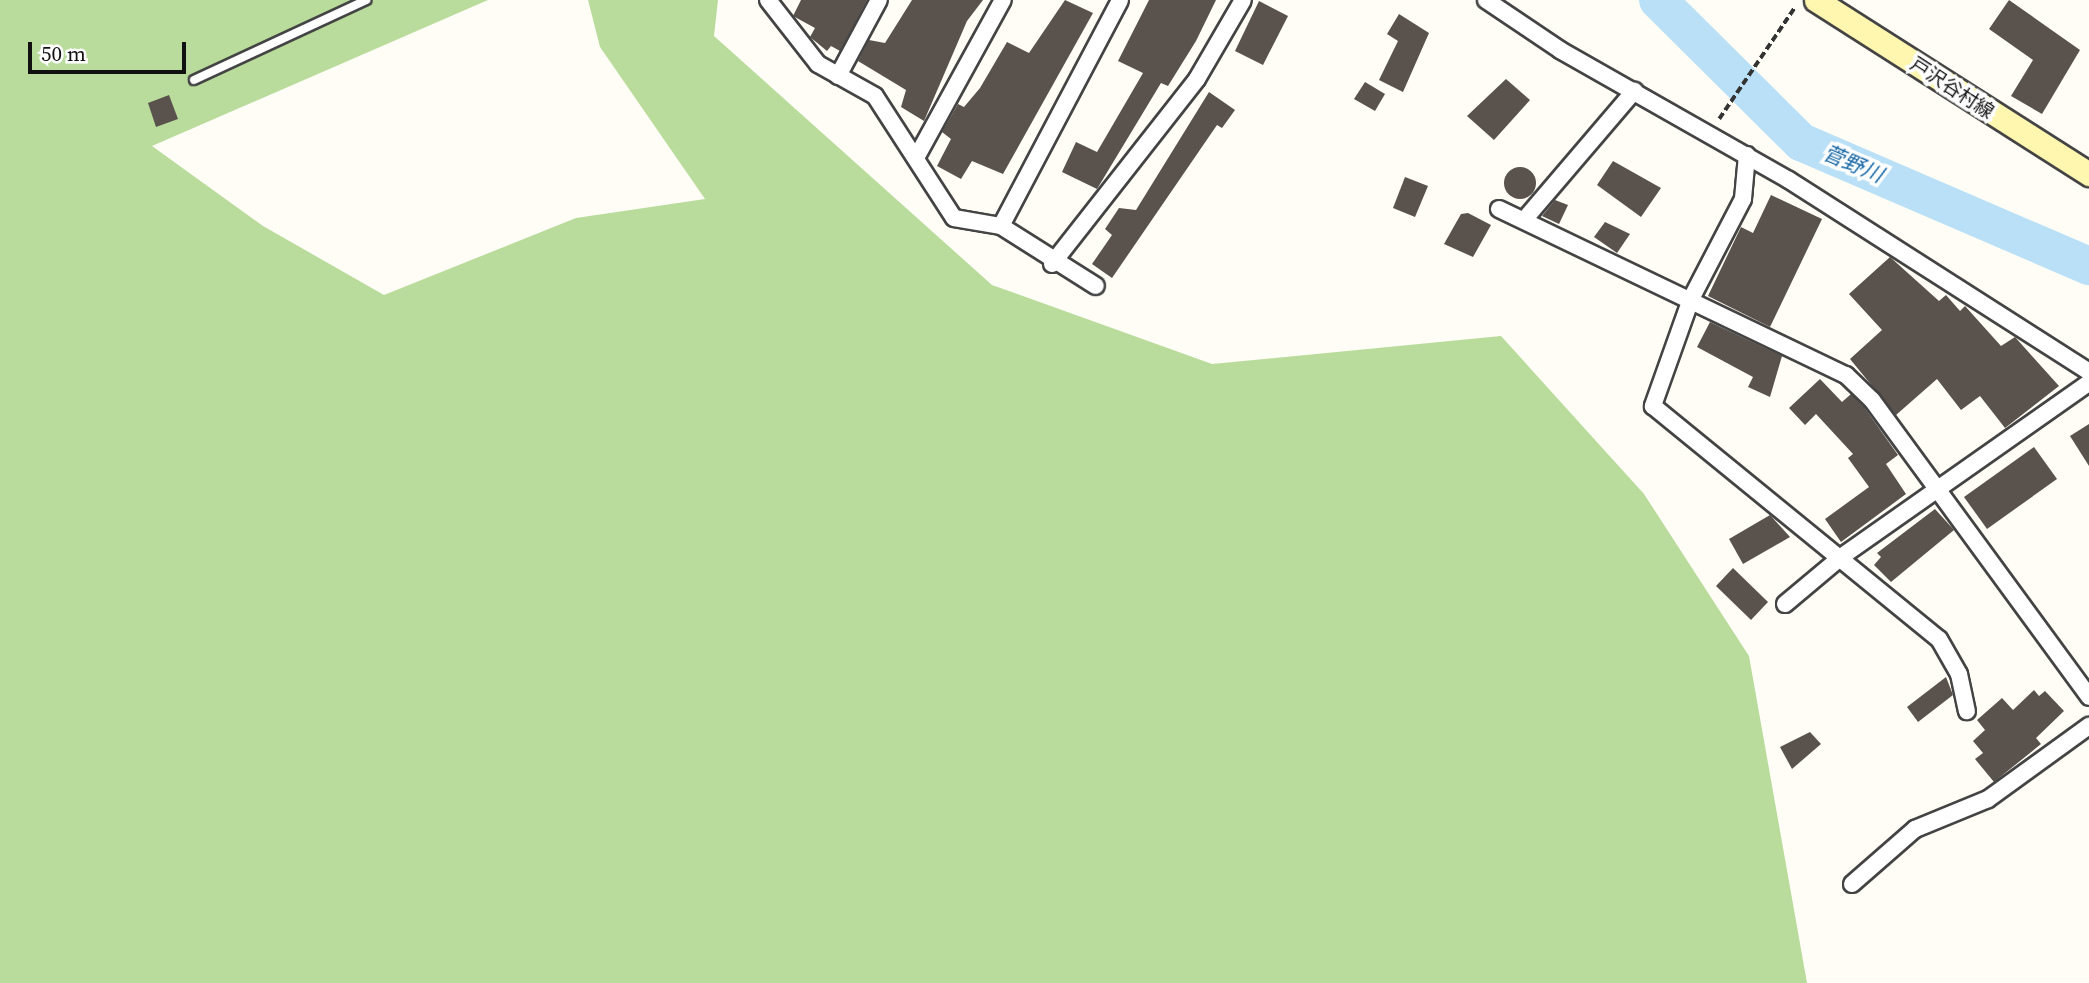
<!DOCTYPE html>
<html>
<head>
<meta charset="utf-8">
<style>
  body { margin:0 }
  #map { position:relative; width:2089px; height:983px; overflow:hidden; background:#fffdf5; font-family:"Source Serif 4","Noto Sans JP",serif }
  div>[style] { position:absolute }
  .forest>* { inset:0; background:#b9dc9c }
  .river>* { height:38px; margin:-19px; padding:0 19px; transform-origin:19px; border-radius:19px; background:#b9e0f7 }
  .building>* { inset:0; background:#5a524d }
  .round { border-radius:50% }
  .path>* { height:3.5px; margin-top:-1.75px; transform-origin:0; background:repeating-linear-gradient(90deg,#333 0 7px,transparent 0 10.5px) }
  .roads { filter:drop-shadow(2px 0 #444) drop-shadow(-2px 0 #444) drop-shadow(0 2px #444) drop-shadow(0 -2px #444) }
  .service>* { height:8px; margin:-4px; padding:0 4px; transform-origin:4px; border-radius:4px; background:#fff }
  .minor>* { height:16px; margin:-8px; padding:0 8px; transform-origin:8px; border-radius:8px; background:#fff }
  .secondary>* { height:23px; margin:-11.5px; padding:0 11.5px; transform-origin:11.5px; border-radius:11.5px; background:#fff6b0 }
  span { translate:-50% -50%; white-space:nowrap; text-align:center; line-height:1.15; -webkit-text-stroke:7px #fff; paint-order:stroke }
  .street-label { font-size:19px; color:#111 }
  .water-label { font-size:21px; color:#1768a6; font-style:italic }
  .scale { position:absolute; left:28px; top:42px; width:158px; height:32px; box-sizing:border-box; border:4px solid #111; border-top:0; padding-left:9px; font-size:21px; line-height:24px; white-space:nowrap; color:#111; -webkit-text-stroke:5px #fff; paint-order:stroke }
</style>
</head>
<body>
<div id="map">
  <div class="forest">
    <div style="clip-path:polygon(0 0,488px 0,152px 146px,263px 226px,384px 295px,576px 218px,705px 199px,600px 47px,588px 0,718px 0,714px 36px,992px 285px,1212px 364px,1501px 336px,1644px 494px,1749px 656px,1807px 983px,0 983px)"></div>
  </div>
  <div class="river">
    <div style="left:1658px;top:0;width:202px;rotate:44.8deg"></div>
    <div style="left:1801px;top:142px;width:314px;rotate:23.3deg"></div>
  </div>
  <div class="building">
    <div style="clip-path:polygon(801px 0,867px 0,840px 51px,831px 46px,827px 51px,810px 37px,815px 28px,793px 16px)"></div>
    <div style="clip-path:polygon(912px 0,983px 0,967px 21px,924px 121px,901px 107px,906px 90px,858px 61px,869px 40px,885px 43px)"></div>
    <div style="clip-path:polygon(1065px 0,1093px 13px,1003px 174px,972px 161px,961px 179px,937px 166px,951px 139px,942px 132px,958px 104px,964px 107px,980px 88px,1007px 42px,1029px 53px)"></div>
    <div style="clip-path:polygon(1149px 0,1216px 0,1196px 41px,1168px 86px,1161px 83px,1097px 189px,1062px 172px,1076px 142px,1097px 152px,1143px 73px,1118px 61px)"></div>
    <div style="clip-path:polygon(2009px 0,2080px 50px,2042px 114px,2011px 96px,2033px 60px,1989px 29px)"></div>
    <div style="clip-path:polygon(1259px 1px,1288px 16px,1263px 65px,1235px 51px)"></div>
    <div style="clip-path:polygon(1399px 14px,1429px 33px,1403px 92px,1379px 80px,1398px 41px,1387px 34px)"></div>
    <div style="clip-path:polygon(1506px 79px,1530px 100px,1494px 140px,1467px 116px)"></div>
    <div style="clip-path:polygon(1365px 82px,1385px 94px,1375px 111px,1354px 99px)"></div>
    <div style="clip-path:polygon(1209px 92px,1235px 110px,1222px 128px,1217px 125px,1112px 278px,1092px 264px,1112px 235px,1105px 229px,1119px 208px,1136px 210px)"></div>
    <div style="clip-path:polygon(169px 95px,178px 119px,156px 127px,148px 103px)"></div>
    <div style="clip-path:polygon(1613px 161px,1661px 188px,1641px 217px,1597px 185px)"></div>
    <div class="round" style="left:1504px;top:167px;width:32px;height:32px"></div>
    <div style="clip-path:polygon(1405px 177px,1428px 186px,1415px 217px,1393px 208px)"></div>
    <div style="clip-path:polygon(1771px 195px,1822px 219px,1770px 327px,1708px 296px,1741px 227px,1753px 233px)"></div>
    <div style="clip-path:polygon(1555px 200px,1568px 205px,1559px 224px,1542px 216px)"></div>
    <div style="clip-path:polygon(1468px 213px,1491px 225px,1473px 257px,1444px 244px,1461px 214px)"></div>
    <div style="clip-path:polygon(1605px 222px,1630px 234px,1617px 253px,1594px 237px)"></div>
    <div style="clip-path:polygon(1890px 257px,1939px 301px,1946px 295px,1960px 311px,1965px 306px,2001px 346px,2015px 337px,2059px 386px,2005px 428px,1980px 396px,1961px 410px,1937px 379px,1896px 415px,1850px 359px,1882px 330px,1849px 294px)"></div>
    <div style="clip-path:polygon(1710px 322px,1782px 356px,1770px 397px,1748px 387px,1753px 377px,1697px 347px)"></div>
    <div style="clip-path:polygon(1820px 379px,1842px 402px,1851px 394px,1864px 407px,1898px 455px,1886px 464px,1906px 494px,1841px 542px,1825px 519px,1869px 487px,1848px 458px,1853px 454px,1816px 414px,1805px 425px,1789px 408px)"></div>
    <div style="clip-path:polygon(2089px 424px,2089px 466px,2070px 436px)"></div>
    <div style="clip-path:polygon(2034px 447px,2057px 479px,1987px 529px,1964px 497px)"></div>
    <div style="clip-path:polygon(1935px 509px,1954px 530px,1891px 582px,1874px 565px,1881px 557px,1877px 553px)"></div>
    <div style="clip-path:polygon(1770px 515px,1790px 537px,1743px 564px,1729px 539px)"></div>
    <div style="clip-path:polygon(1733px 568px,1768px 602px,1751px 620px,1716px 586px)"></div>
    <div style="clip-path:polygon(1946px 677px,1953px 695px,1918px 722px,1907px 707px)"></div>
    <div style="clip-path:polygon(2034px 690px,2039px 696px,2045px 691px,2064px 711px,2036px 738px,2041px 744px,1994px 782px,1975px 759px,1983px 753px,1973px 741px,1985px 730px,1977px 720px,2002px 698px,2013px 710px)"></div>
    <div style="clip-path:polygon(1810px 732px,1821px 744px,1792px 769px,1780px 747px)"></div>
  </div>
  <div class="path">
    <div style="left:1719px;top:119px;width:135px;rotate:-55.8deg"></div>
  </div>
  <div class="roads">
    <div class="service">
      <div style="left:194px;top:80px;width:190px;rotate:-24.9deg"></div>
    </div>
    <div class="minor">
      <div style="left:768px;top:0;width:81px;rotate:52deg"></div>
      <div style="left:818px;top:64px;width:65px;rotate:29.3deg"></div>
      <div style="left:875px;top:96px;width:145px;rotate:57.1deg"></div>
      <div style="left:954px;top:218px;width:48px;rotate:9.7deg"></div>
      <div style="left:1001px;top:226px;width:112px;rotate:32.3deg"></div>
      <div style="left:1486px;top:0;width:89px;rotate:34deg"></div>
      <div style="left:1560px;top:50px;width:263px;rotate:29.6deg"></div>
      <div style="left:1789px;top:180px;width:356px;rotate:32.6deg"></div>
      <div style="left:838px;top:76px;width:86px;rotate:-61.7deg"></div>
      <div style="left:1747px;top:155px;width:44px;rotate:95.2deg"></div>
      <div style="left:1743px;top:199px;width:113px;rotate:117.5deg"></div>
      <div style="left:1691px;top:299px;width:114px;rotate:109.6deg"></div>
      <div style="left:1653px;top:406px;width:369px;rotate:39.2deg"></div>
      <div style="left:1939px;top:639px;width:40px;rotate:60.3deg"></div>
      <div style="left:1959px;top:674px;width:38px;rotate:78deg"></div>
      <div style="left:916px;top:158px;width:180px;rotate:-61.2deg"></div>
      <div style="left:1499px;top:209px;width:385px;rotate:25.6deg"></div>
      <div style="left:1846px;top:375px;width:36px;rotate:44deg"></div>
      <div style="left:1872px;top:400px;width:368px;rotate:53.8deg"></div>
      <div style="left:1524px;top:220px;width:170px;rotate:-49.5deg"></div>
      <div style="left:1001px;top:226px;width:255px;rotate:-62.2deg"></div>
      <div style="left:1052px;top:264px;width:235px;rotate:-51.9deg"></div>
      <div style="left:1197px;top:79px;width:91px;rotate:-59.8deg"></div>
      <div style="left:1785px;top:604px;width:73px;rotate:-40deg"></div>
      <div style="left:1841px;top:557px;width:303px;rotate:-35.1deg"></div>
      <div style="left:1852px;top:884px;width:84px;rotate:-41.1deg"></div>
      <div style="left:1915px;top:829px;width:79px;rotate:-22.3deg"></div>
      <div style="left:1988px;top:799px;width:125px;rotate:-35.9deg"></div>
    </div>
    <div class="secondary">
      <div style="left:1816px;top:0;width:324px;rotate:32.5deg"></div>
    </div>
  </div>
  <div class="street-label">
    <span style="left:1952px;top:88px;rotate:33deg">戸沢谷村線</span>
  </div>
  <div class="water-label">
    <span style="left:1853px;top:164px;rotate:23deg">菅野川</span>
  </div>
  <div class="scale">50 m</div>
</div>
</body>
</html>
